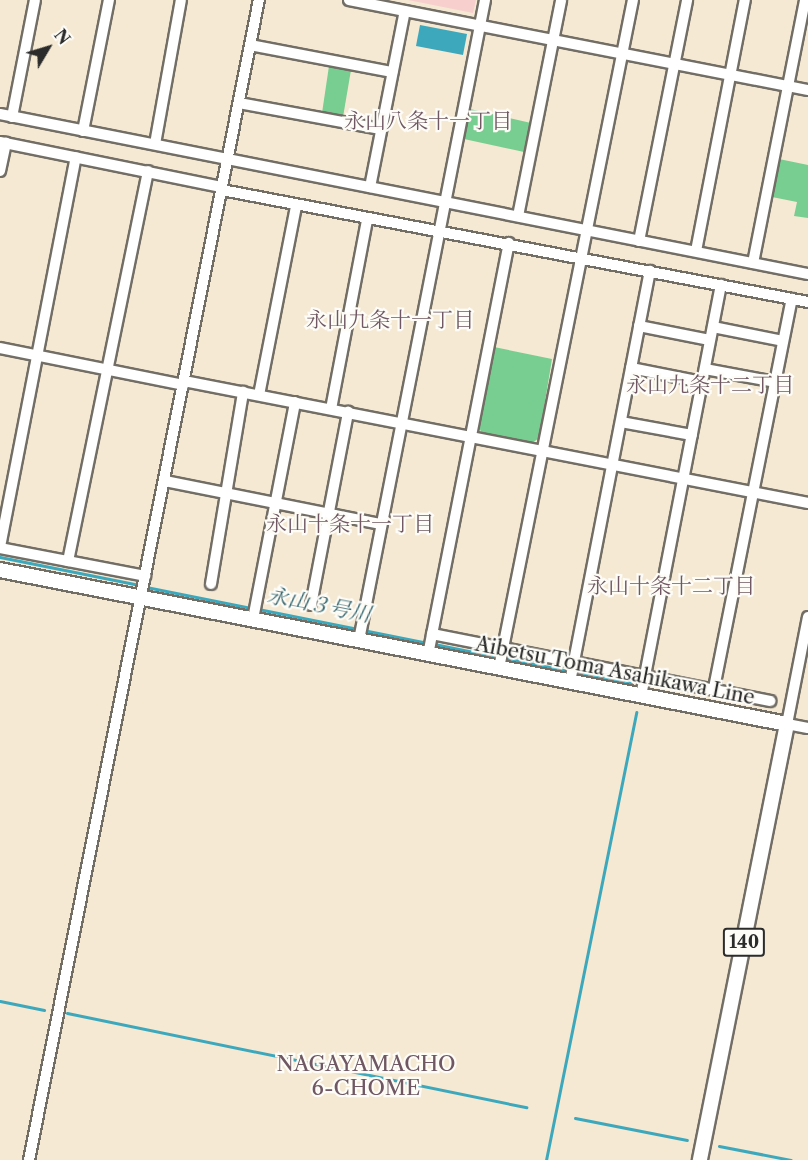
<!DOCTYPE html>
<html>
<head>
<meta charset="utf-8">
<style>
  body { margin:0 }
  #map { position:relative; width:808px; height:1160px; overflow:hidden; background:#f5e9d3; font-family:"Libre Caslon Text","Noto Serif JP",serif }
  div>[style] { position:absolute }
  .built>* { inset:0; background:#f7d0ce }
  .green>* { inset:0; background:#78cd90 }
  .water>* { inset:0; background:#3da8bc }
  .stream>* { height:3px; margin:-1.5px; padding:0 1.5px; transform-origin:1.5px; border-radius:1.5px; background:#3da8bc }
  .roads { filter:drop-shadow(2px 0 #726e66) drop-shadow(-2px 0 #726e66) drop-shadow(0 2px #726e66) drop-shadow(0 -2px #726e66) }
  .minor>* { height:10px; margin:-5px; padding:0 5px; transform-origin:5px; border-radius:5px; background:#fff }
  .major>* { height:14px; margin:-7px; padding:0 7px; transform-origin:7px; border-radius:7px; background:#fff }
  span { translate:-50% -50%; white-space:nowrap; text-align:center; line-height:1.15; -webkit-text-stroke:4.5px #fdfcf7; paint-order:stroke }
  .shield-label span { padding:2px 4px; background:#fdfcf7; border:2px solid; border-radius:4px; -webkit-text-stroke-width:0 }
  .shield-label { font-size:18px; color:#2b2b2b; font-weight:700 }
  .street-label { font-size:20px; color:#2b2b2b }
  .neighbourhood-label { font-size:21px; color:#6f5863 }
  .water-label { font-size:21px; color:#33636c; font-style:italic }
  .north { position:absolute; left:18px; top:18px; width:60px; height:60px; -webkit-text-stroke:4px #fdfcf7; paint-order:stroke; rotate:52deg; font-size:16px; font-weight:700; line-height:24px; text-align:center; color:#2b2b2b }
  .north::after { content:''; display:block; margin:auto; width:21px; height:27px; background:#2b2b2b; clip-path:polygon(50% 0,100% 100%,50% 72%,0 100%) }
</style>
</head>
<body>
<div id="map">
  <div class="built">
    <div style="clip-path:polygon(408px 0,476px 0,473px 13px)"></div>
  </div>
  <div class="green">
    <div style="clip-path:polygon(329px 66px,351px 70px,343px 117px,322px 113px)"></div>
    <div style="clip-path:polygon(470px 109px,531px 123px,524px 152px,464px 139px)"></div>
    <div style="clip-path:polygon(779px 159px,808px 165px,808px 218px,794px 216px,797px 202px,772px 197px)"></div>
    <div style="clip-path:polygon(494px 347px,552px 359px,539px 438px,531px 444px,482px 434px,479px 427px)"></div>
  </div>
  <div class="water">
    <div style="clip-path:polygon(420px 25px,467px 34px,463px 55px,416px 46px)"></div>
  </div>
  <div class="stream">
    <div style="left:0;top:557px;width:142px;rotate:11.4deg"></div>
    <div style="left:146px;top:587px;width:107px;rotate:11.3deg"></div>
    <div style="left:258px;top:609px;width:173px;rotate:11.3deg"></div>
    <div style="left:434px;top:644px;width:65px;rotate:11.5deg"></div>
    <div style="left:505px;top:658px;width:65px;rotate:11.5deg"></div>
    <div style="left:575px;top:672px;width:57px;rotate:11.1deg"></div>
    <div style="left:0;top:1001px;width:45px;rotate:11.6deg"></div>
    <div style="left:67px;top:1013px;width:469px;rotate:11.6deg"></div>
    <div style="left:575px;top:1118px;width:114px;rotate:11.1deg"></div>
    <div style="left:719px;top:1146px;width:73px;rotate:11deg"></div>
    <div style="left:546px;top:1160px;width:457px;rotate:-78.6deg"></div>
  </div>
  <div class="roads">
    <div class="minor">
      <div style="left:349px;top:0;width:468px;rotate:11.1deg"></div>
      <div style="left:250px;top:45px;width:145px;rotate:10.8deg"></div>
      <div style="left:239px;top:103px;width:144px;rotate:10.4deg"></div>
      <div style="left:0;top:114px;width:824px;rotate:11.2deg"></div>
      <div style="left:12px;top:117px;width:119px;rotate:-78.9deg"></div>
      <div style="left:83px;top:131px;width:134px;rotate:-78.8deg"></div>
      <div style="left:0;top:142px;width:227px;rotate:11.5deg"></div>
      <div style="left:155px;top:144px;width:146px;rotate:-79.8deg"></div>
      <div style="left:0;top:171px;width:29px;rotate:-78deg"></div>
      <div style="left:370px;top:187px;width:179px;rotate:-78.8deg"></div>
      <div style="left:222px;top:190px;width:597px;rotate:10.82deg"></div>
      <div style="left:518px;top:216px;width:220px;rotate:-78.7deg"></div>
      <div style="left:639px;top:241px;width:246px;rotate:-78.7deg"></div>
      <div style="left:696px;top:251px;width:256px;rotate:-79deg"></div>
      <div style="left:753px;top:263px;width:268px;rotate:-78.8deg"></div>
      <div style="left:639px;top:326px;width:72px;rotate:11.2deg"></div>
      <div style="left:713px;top:327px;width:71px;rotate:11.3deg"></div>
      <div style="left:0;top:348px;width:187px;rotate:11.4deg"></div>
      <div style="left:631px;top:368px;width:72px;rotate:11.2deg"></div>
      <div style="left:705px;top:369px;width:71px;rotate:10.5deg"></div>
      <div style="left:184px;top:381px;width:636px;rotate:11.06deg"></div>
      <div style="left:259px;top:395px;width:193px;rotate:-78.9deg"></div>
      <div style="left:331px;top:409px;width:192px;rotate:-79.2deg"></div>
      <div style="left:621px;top:422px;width:72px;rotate:10.4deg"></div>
      <div style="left:165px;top:481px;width:219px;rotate:11.3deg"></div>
      <div style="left:0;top:547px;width:397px;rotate:-79deg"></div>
      <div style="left:0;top:548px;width:148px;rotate:10.9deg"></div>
      <div style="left:68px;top:561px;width:398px;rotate:-78.4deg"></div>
      <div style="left:211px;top:584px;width:195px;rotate:-80.5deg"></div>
      <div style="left:311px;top:605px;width:197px;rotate:-79.1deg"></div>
      <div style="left:808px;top:617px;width:109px;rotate:101.1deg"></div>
      <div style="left:787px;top:724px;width:21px;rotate:11deg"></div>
      <div style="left:253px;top:619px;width:221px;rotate:-79deg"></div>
      <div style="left:432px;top:634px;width:345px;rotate:11.2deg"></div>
      <div style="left:359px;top:640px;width:652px;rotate:-78.86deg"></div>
      <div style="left:428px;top:655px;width:420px;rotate:-78.9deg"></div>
      <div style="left:499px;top:668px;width:681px;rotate:-78.66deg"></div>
      <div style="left:570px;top:682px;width:419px;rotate:-79deg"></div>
      <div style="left:714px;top:688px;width:397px;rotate:-78.7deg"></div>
      <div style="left:641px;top:696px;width:419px;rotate:-79deg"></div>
      <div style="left:29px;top:1160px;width:1183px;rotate:-78.79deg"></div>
    </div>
    <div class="major">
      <div style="left:0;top:570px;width:802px;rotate:11.07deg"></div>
      <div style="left:787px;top:724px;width:445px;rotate:101.3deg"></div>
    </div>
  </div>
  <div class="shield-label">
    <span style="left:744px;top:942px">140</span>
  </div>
  <div class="street-label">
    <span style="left:615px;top:671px;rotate:11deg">Aibetsu Toma Asahikawa Line</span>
  </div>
  <div class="neighbourhood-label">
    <span style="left:428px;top:121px">永山八条十一丁目</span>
    <span style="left:390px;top:320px">永山九条十一丁目</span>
    <span style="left:710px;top:385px">永山九条十二丁目</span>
    <span style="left:350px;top:524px">永山十条十一丁目</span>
    <span style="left:671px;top:586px">永山十条十二丁目</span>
    <span style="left:366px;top:1076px">NAGAYAMACHO<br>6-CHOME</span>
  </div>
  <div class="water-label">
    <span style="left:319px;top:605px;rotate:11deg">永山３号川</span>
  </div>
  <div class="north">N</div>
</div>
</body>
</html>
